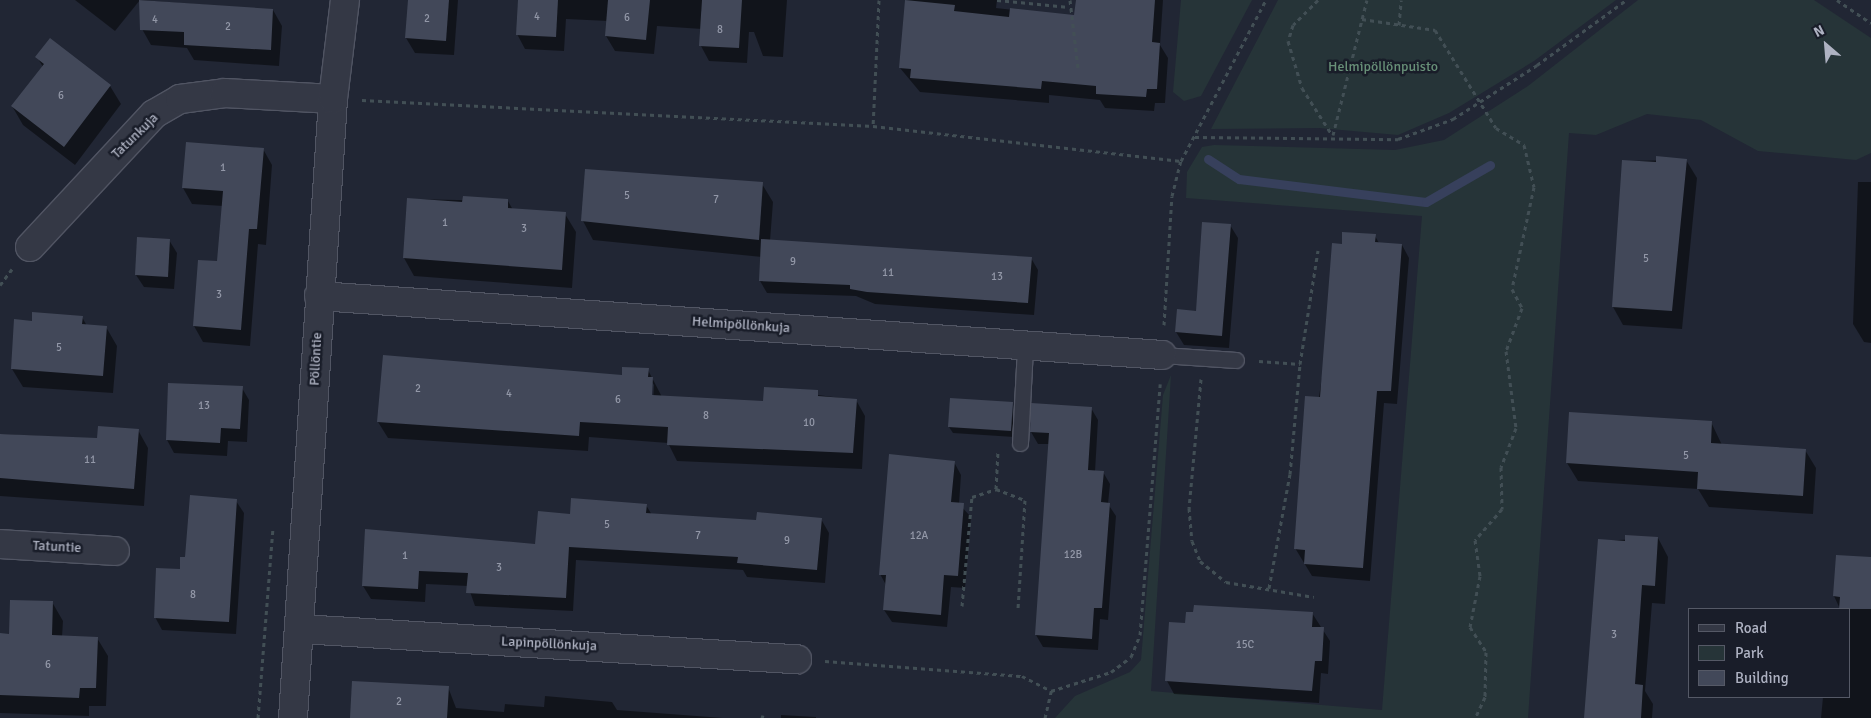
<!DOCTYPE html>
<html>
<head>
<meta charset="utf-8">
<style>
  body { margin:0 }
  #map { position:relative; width:1871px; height:718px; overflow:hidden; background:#212634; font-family:Signika,sans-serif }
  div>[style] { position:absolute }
  .green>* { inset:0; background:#263438 }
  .shadow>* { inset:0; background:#0007 }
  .stream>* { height:9px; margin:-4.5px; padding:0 4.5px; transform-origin:4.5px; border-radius:4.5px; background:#37405c }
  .building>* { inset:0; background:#424859 }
  .path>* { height:3px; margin-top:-1.5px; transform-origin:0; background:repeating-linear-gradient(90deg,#424f55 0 4px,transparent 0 8px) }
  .roads { filter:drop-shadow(1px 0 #515563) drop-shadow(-1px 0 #515563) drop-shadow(0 1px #515563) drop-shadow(0 -1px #515563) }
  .service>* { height:15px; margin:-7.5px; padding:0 7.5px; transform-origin:7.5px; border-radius:7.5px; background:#343845 }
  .minor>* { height:28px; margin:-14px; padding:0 14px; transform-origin:14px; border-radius:14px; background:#343845 }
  span { translate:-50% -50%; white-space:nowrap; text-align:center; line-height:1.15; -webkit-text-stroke:5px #191d29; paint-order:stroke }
  .number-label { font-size:11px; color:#9398a8 }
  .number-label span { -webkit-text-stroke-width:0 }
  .park-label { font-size:14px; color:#689078 }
  .street-label { font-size:14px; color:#aeb2c2 }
  .legend { position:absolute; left:1688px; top:608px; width:162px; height:90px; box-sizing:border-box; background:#191d29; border:1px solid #555966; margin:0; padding:6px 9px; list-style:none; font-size:15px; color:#aeb2c2 }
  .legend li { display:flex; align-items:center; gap:10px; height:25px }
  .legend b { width:25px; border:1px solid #555966 }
  .north { position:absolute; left:1801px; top:20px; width:50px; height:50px; -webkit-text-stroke:4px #191d29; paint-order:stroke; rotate:333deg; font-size:14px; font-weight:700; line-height:20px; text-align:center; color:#aeb2c2 }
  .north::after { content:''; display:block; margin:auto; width:18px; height:22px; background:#aeb2c2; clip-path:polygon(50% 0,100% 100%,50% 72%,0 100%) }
</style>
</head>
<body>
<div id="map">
  <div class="green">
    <div style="clip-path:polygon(1181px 0,1252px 0,1201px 96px,1184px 101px,1173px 92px)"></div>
    <div style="clip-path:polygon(1278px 0,1616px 0,1534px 61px,1449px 113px,1398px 135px,1319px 128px,1211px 129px)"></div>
    <div style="clip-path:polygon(1638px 0,1814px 0,1871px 38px,1871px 153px,1856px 160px,1758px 151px,1701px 120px,1647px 114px,1596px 135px,1569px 133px,1528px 718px,1055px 718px,1075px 696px,1130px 672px,1141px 660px,1163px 395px,1171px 375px,1151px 691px,1382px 710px,1422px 216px,1186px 198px,1187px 172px,1202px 147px,1214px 145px,1395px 150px,1444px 140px,1528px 86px)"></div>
  </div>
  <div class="shadow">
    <div style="clip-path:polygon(75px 0,140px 0,115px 31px)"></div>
    <div style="clip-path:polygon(140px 0,273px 10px,282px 26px,279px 66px,194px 60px,187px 48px,151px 45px,142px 29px)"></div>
    <div style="clip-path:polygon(409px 0,458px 0,454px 55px,415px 53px,406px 38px)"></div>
    <div style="clip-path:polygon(519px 0,787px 0,783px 57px,763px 56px,754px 32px,749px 32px,747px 63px,709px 61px,701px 46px,702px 29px,657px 26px,654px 54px,615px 51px,606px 36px,608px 21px,566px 19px,564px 51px,525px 49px,517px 34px)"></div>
    <div style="clip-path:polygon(906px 0,997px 0,996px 8px,1076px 17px,1077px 0,1163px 0,1160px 45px,1168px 58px,1165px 103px,1155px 103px,1154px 111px,1105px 108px,1100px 100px,1049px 95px,1049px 103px,920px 92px,900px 68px)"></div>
    <div style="clip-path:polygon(50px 39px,110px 86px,121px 104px,75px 165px,23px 125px,12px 106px,43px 67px,37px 57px)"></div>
    <div style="clip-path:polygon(263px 149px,272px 165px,266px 245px,258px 244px,250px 346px,203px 342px,194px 326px,218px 263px,223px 206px,192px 204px,183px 188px)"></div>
    <div style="clip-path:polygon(1686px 160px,1697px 178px,1682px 329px,1623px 325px,1613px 307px,1623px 161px)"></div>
    <div style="clip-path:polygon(1858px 182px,1871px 182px,1871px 343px,1864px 342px,1853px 324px)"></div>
    <div style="clip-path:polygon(762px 184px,773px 202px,770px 241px,1031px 258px,1038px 270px,1034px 315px,875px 304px,856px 296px,767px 293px,760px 281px,762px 257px,593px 240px,583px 221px)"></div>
    <div style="clip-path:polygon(408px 199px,508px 201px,513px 210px,565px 214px,576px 232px,572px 288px,414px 276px,404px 258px)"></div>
    <div style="clip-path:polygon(1230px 225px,1238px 238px,1229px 348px,1184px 345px,1176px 332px,1178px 310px,1197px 312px)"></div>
    <div style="clip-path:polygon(1375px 236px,1379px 243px,1402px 245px,1409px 258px,1397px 404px,1384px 403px,1370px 581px,1312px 576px,1295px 548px,1343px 245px)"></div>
    <div style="clip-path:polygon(169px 240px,177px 253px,174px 289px,144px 287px,136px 275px)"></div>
    <div style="clip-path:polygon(82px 317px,87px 326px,106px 327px,117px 346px,113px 393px,23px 387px,12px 369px,33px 322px)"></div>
    <div style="clip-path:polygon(evenodd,648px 370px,662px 397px,764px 402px,765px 388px,856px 400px,865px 416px,862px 469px,677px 461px,668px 443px,589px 437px,588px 451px,388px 438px,378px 422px,648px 370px,652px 382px,654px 385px,653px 402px,650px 401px,652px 382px)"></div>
    <div style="clip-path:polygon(242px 388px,249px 400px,247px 442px,228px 441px,227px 456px,174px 453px,167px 440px)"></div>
    <div style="clip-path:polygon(1012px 403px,1014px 437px,953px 433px,949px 427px)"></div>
    <div style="clip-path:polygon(1091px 408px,1098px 420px,1095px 472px,1103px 472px,1110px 484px,1108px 504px,1116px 516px,1108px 620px,1100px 619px,1098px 650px,1043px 647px,1036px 635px,1049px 444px,1038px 444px,1031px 432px)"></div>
    <div style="clip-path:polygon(1711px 422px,1722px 445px,1805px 450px,1816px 468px,1813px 514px,1709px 507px,1698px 489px,1578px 481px,1567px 463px)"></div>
    <div style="clip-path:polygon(138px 430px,148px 448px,144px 506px,0 496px,0 434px,98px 439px)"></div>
    <div style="clip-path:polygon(954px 462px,961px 475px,959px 504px,971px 517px,965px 588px,951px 587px,947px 627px,892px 622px,884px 610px,886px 585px,880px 574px)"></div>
    <div style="clip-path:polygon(236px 501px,244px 513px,236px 634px,162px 630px,155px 617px,186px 559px)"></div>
    <div style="clip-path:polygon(646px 505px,652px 515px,757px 521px,821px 519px,829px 533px,825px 583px,747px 577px,743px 570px,576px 560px,573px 611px,475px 606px,468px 586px,426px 584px,425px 602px,371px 599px,363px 586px,366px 531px,536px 545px,571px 515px)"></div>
    <div style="clip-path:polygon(1658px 538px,1668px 557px,1665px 604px,1652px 603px,1645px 691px,1653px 704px,1652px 718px,1586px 718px,1599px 541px)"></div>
    <div style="clip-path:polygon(1871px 558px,1871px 718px,1821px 718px,1823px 697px,1850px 697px,1850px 609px,1840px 609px,1834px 596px)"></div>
    <div style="clip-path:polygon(52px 602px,63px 621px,62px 637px,97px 638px,108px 656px,106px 706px,89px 706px,89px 716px,0 713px,0 635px,10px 635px)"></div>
    <div style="clip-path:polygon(1312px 613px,1330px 641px,1328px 674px,1321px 673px,1319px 703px,1174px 694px,1167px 681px,1186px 624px,1194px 614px)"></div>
    <div style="clip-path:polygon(448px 687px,456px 708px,504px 712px,505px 704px,544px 707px,545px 696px,612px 702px,617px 710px,723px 718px,351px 718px)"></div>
    <div style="clip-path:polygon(781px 715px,816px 717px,816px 718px,781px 718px)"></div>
  </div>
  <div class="stream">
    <div style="left:1208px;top:159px;width:37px;rotate:33deg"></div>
    <div style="left:1239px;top:179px;width:188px;rotate:7deg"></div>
    <div style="left:1426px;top:202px;width:74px;rotate:-30deg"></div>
  </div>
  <div class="building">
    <div style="clip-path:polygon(139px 0,273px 9px,271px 50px,184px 45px,184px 32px,140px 30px)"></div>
    <div style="clip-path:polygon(408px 0,449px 0,446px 41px,405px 38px)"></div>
    <div style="clip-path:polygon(518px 0,558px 0,556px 37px,516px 35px)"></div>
    <div style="clip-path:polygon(608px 0,650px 0,646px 40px,605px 36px)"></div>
    <div style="clip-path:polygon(702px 0,742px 0,739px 48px,699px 46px)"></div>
    <div style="clip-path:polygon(905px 0,955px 5px,954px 11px,1009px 17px,1010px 8px,1074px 15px,1076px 0,1155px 0,1152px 42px,1160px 43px,1157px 89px,1147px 89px,1146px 97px,1096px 94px,1096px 86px,1042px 81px,1041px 89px,910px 78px,911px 69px,899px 68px)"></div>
    <div style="clip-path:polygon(50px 38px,111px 85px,64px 147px,11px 106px,44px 64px,35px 57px)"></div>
    <div style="clip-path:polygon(186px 142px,264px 148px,257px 229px,249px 229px,241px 330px,193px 326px,198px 260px,217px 261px,223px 191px,182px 188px)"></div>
    <div style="clip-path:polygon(1656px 156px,1687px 159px,1672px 311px,1612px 307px,1622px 160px,1656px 162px)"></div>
    <div style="clip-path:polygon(585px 169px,763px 182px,759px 240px,581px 221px)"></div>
    <div style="clip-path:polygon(463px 196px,508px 199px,508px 208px,566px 212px,562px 270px,403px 258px,407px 198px,462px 202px)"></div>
    <div style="clip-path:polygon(1202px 222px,1231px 224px,1222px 336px,1175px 332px,1177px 309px,1196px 311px)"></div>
    <div style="clip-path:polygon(1342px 232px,1376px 234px,1375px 242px,1402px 244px,1391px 391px,1377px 391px,1363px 568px,1304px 564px,1305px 550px,1294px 549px,1305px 396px,1320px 397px,1332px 243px,1342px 244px)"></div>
    <div style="clip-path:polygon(137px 237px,170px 239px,168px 277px,135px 275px)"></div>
    <div style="clip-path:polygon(761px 239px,1032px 257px,1028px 303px,867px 292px,850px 289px,850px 285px,759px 281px)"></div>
    <div style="clip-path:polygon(32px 312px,83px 316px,82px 324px,107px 326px,103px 376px,11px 369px,14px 319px,32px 321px)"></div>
    <div style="clip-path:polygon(383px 355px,622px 375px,622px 367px,649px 368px,648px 377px,653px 377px,652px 395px,763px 401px,764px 387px,818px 390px,818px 396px,857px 399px,853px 453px,667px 445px,668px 427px,580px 422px,579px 436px,377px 422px)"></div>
    <div style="clip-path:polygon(168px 383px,243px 386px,240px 429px,221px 428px,220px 443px,166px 440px)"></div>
    <div style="clip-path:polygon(950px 398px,1013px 402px,1011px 431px,948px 427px)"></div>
    <div style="clip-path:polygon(1031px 403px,1092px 407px,1088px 470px,1104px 471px,1101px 502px,1110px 503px,1102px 608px,1094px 608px,1092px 639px,1035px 635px,1049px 433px,1030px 432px)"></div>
    <div style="clip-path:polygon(1569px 412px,1712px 421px,1711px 443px,1806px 449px,1803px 496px,1697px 489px,1698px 472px,1566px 463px)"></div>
    <div style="clip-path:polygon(98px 426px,139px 429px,134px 489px,0 478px,0 434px,97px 438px)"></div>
    <div style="clip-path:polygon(889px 454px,955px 461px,951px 502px,964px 503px,958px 576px,944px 575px,941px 615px,883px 610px,886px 575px,879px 575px)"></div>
    <div style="clip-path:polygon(190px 495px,237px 499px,229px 622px,154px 618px,156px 568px,180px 569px,180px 557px,185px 557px)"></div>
    <div style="clip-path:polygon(571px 498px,647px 504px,646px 513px,756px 520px,757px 512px,822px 518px,817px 570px,737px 563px,738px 557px,569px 547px,566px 598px,466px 593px,468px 573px,419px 571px,418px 589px,362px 586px,365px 529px,535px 544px,538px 511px,570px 514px)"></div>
    <div style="clip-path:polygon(1625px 535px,1658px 537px,1655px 586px,1642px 585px,1635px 684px,1643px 685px,1641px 718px,1584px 718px,1598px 539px,1625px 541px)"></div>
    <div style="clip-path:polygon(1836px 555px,1871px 557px,1871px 609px,1839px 609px,1840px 597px,1833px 596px)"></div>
    <div style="clip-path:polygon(10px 600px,53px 601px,52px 635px,98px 637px,96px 688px,80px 688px,79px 698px,0 695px,0 633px,9px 634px)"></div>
    <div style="clip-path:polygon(1194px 605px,1313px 612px,1312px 627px,1324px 627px,1322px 661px,1315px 661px,1312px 691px,1165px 681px,1169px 622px,1185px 623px,1186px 612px,1193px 612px)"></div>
    <div style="clip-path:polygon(352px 681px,449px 686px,447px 718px,350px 718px)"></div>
  </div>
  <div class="path">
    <div style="left:879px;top:0;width:126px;rotate:92.7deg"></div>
    <div style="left:873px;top:126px;width:310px;rotate:6.5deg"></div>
    <div style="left:997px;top:0;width:72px;rotate:5.6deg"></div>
    <div style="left:1070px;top:0;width:68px;rotate:83.3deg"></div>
    <div style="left:1318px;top:0;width:35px;rotate:135deg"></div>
    <div style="left:1293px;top:25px;width:17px;rotate:107deg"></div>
    <div style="left:1288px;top:41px;width:49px;rotate:73.4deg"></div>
    <div style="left:1302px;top:88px;width:56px;rotate:57.4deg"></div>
    <div style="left:1837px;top:0;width:41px;rotate:34.1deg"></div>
    <div style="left:1362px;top:19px;width:74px;rotate:8.6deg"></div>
    <div style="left:1435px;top:30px;width:115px;rotate:58.1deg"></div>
    <div style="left:1496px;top:128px;width:33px;rotate:31deg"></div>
    <div style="left:1524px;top:145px;width:43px;rotate:76.6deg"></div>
    <div style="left:1534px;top:187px;width:104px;rotate:102.2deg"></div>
    <div style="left:1512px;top:289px;width:21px;rotate:62deg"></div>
    <div style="left:1522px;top:308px;width:46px;rotate:110.4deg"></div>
    <div style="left:1506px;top:351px;width:78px;rotate:82.6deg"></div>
    <div style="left:1516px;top:428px;width:42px;rotate:111deg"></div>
    <div style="left:1501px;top:467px;width:42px;rotate:88.6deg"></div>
    <div style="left:1502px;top:509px;width:41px;rotate:131.1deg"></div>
    <div style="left:1475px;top:540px;width:36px;rotate:82deg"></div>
    <div style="left:1480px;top:576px;width:52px;rotate:101.1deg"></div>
    <div style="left:1470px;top:627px;width:30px;rotate:57deg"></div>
    <div style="left:1486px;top:652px;width:45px;rotate:91.3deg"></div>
    <div style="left:1485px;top:697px;width:23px;rotate:115deg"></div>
    <div style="left:1399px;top:25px;width:25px;rotate:-85deg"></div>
    <div style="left:362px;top:100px;width:512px;rotate:2.91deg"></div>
    <div style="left:1333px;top:135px;width:139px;rotate:-75.9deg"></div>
    <div style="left:1195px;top:137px;width:203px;rotate:0.6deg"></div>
    <div style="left:1398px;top:139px;width:59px;rotate:-20deg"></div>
    <div style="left:1453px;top:119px;width:100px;rotate:-32.7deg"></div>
    <div style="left:1537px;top:65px;width:110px;rotate:-36.1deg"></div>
    <div style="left:0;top:285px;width:20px;rotate:-53deg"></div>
    <div style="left:1164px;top:325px;width:129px;rotate:-86.5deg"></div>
    <div style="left:1172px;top:196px;width:36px;rotate:-76deg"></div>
    <div style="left:1181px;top:161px;width:182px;rotate:-62.2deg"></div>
    <div style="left:1259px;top:361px;width:41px;rotate:4.2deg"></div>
    <div style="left:1201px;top:379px;width:130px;rotate:95.3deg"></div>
    <div style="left:1189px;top:508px;width:33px;rotate:85deg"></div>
    <div style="left:1192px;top:541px;width:22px;rotate:68deg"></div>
    <div style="left:1200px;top:561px;width:33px;rotate:39deg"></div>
    <div style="left:1226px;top:582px;width:89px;rotate:9.7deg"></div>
    <div style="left:996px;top:489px;width:37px;rotate:-87deg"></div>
    <div style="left:1269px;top:588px;width:116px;rotate:-79.6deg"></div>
    <div style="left:1290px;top:474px;width:110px;rotate:-84.8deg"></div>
    <div style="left:1300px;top:364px;width:115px;rotate:-81deg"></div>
    <div style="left:962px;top:606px;width:109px;rotate:-84.8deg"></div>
    <div style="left:972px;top:497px;width:25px;rotate:-18deg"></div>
    <div style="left:996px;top:489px;width:31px;rotate:21deg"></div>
    <div style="left:1025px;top:500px;width:109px;rotate:93.7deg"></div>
    <div style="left:825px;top:661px;width:198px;rotate:4.4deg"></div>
    <div style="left:1022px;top:676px;width:33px;rotate:27deg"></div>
    <div style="left:258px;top:718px;width:190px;rotate:-85.5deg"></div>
    <div style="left:762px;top:718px;width:3px;rotate:-72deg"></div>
    <div style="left:1045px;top:718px;width:28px;rotate:-77deg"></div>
    <div style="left:1051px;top:691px;width:63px;rotate:-17.6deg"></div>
    <div style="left:1111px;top:672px;width:25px;rotate:-37deg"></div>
    <div style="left:1131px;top:657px;width:24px;rotate:-68deg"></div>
    <div style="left:1140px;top:635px;width:252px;rotate:-85.4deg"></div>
  </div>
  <div class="roads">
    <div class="service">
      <div style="left:1162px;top:355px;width:74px;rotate:3.9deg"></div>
      <div style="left:1020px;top:443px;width:97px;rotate:-87deg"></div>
    </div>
    <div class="minor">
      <div style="left:30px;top:247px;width:182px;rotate:-47deg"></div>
      <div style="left:154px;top:114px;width:30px;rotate:-30deg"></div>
      <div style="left:180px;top:99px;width:45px;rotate:-7.6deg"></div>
      <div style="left:225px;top:93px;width:108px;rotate:3.2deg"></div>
      <div style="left:319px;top:296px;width:845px;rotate:4deg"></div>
      <div style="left:0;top:544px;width:115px;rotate:3.5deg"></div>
      <div style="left:301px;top:629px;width:497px;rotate:3.5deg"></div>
      <div style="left:293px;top:718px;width:620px;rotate:-86.3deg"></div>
      <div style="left:333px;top:99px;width:100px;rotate:-83.1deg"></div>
    </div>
  </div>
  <div class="number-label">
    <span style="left:537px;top:17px">4</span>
    <span style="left:627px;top:18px">6</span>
    <span style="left:427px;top:19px">2</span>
    <span style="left:155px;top:20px">4</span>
    <span style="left:228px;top:27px">2</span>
    <span style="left:720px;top:30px">8</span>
    <span style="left:61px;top:96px">6</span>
    <span style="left:223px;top:168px">1</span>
    <span style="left:627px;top:196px">5</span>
    <span style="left:716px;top:200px">7</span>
    <span style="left:445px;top:223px">1</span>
    <span style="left:524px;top:229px">3</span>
    <span style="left:1646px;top:259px">5</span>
    <span style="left:793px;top:262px">9</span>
    <span style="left:888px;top:273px">11</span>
    <span style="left:997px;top:277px">13</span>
    <span style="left:219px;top:295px">3</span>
    <span style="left:59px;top:348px">5</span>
    <span style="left:418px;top:389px">2</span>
    <span style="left:509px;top:394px">4</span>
    <span style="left:618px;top:400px">6</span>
    <span style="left:204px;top:406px">13</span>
    <span style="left:706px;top:416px">8</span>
    <span style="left:809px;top:423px">10</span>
    <span style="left:1686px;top:456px">5</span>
    <span style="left:90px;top:460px">11</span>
    <span style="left:607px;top:525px">5</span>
    <span style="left:698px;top:536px">7</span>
    <span style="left:919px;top:536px">12A</span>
    <span style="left:787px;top:541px">9</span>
    <span style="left:1073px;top:555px">12B</span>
    <span style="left:405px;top:556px">1</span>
    <span style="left:499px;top:568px">3</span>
    <span style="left:193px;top:595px">8</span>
    <span style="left:1614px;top:635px">3</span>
    <span style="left:1245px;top:645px">15C</span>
    <span style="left:48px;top:665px">6</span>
    <span style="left:399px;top:702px">2</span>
  </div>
  <div class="park-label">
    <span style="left:1383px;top:67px">Helmipöllönpuisto</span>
  </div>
  <div class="street-label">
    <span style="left:135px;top:136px;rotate:-44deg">Tatunkuja</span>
    <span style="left:741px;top:325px;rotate:4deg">Helmipöllönkuja</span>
    <span style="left:316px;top:359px;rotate:-87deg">Pöllöntie</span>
    <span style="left:57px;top:547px;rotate:3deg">Tatuntie</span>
    <span style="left:549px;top:644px;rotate:3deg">Lapinpöllönkuja</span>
  </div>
  <ul class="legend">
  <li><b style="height:6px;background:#343845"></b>Road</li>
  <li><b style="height:14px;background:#263438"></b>Park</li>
  <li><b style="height:14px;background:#424859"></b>Building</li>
  </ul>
  <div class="north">N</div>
</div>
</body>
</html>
